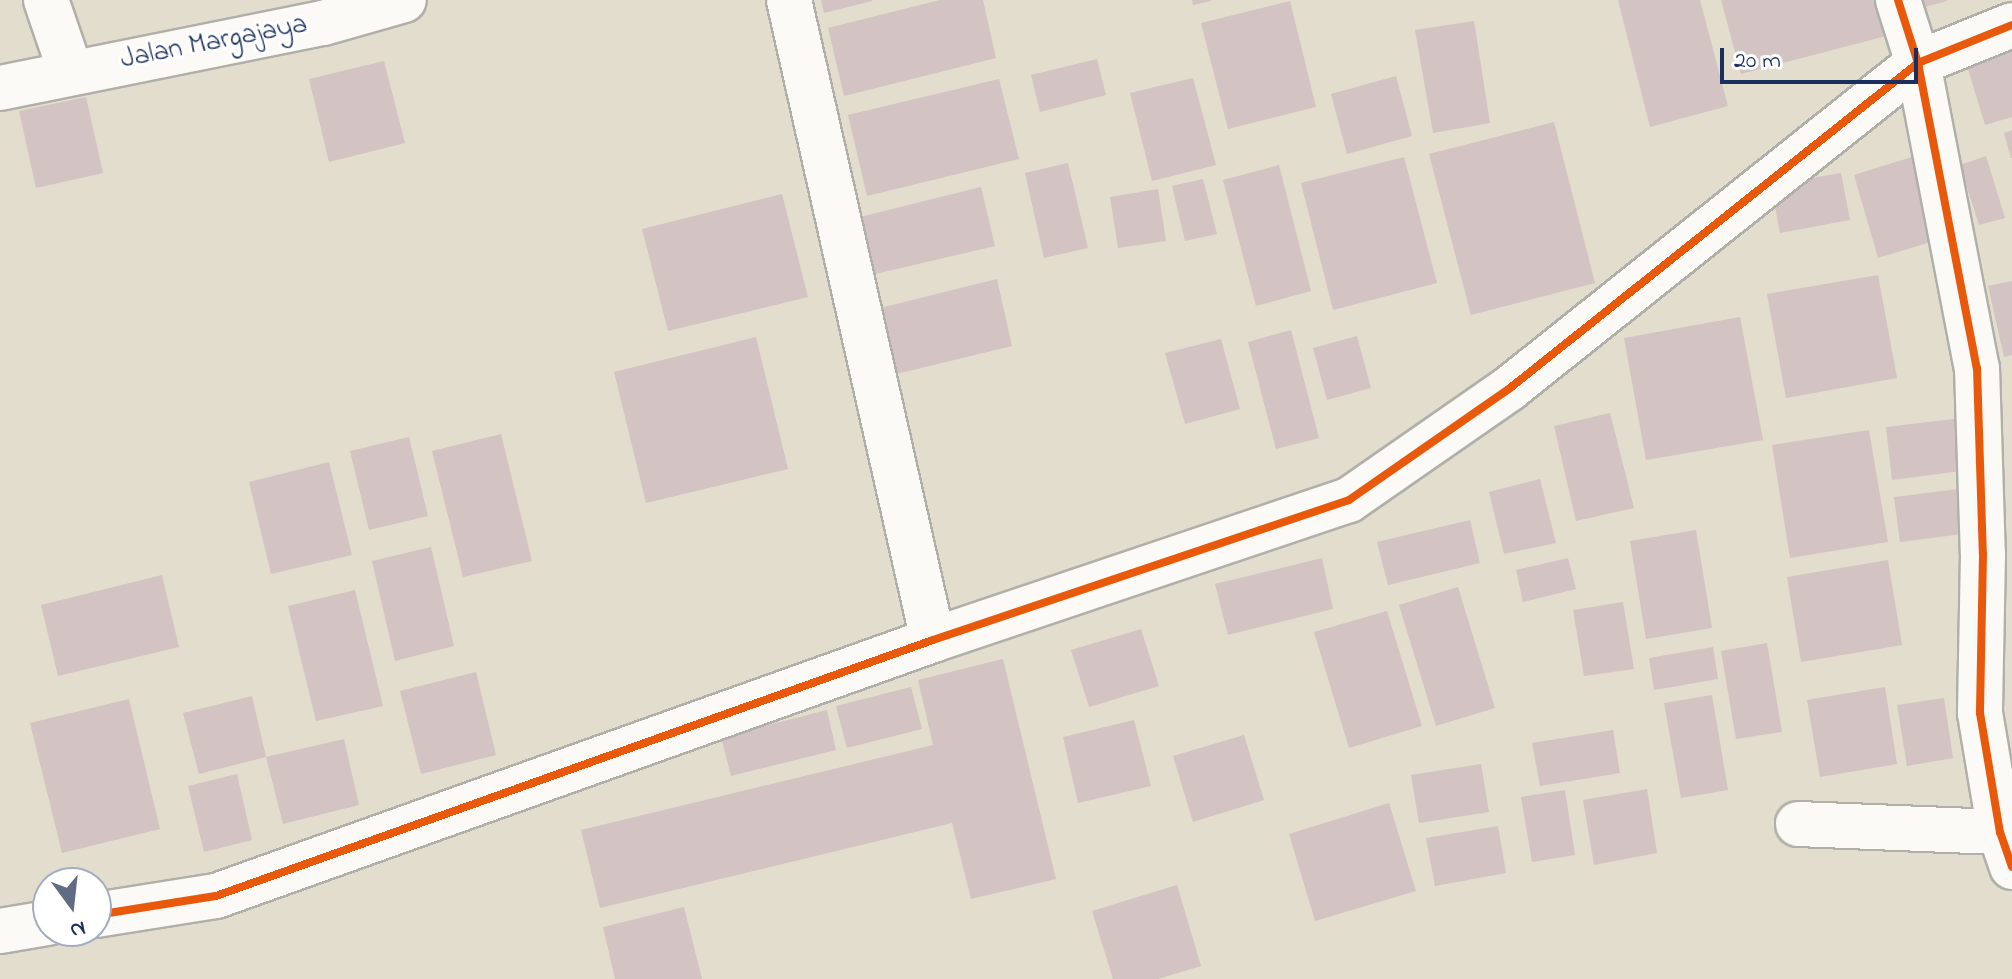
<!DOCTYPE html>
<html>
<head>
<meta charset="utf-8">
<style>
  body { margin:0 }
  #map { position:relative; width:2012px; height:979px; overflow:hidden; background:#e2ddcc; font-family:"Indie Flower",sans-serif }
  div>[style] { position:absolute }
  .building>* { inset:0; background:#d4c3c3 }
  .roads { filter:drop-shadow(2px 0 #b0afa9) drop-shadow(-2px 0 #b0afa9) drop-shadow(0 2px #b0afa9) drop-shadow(0 -2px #b0afa9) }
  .minor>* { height:44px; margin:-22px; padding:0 22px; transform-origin:22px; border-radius:22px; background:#fbfaf7 }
  .cycleway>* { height:8px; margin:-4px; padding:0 4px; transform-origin:4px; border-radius:4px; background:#e8590c }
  span { translate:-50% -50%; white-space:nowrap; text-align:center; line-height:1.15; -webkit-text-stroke:6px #fff; paint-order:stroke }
  .street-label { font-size:28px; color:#1b2f5e }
  .north { position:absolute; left:32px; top:867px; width:80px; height:80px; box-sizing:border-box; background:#fff; border:2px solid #a4acbf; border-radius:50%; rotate:165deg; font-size:22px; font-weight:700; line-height:32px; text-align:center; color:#1b2f5e }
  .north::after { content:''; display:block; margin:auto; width:28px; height:36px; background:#616c84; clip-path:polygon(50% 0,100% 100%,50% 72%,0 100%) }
  .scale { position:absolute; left:1720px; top:48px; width:198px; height:36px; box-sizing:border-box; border:4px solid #1b2f5e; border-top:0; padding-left:10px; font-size:24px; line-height:28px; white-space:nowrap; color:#1b2f5e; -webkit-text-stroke:6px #fff; paint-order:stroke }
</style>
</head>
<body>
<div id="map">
  <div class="building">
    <div style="clip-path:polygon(821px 0,872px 0,872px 1px,824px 13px)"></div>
    <div style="clip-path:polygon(940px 0,983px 0,996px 58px,844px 96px,828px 28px)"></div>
    <div style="clip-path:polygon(1192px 0,1211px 0,1211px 1px,1193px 5px)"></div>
    <div style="clip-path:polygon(1618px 0,1700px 0,1728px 106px,1650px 127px)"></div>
    <div style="clip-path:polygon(1721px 0,1877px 0,1886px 36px,1741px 74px)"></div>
    <div style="clip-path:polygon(1907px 0,1947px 0,1947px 1px,1910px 11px)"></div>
    <div style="clip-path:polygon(1290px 1px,1316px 107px,1228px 129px,1201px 23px)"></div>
    <div style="clip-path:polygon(1474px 21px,1490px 123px,1433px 133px,1415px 30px)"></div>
    <div style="clip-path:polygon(2012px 42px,2012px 117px,1985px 125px,1964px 56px)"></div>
    <div style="clip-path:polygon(1097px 59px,1106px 95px,1040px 112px,1031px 75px)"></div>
    <div style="clip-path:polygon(384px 61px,405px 143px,329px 162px,309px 79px)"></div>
    <div style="clip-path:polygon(1396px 76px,1412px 136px,1347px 154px,1331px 94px)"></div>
    <div style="clip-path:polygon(1193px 78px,1216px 165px,1152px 181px,1130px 93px)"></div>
    <div style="clip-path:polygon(999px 79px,1019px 159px,867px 196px,848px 115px)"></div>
    <div style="clip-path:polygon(86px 97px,103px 173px,36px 188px,19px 111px)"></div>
    <div style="clip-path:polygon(1554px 122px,1595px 283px,1471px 315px,1429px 154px)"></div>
    <div style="clip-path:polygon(2012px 130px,2012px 158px,2011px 158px,2004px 133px)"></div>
    <div style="clip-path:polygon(1915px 156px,1941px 239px,1878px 258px,1854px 175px)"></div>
    <div style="clip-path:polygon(1986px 156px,2005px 218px,1979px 225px,1960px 165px)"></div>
    <div style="clip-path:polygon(1404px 157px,1437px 283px,1333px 310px,1301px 183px)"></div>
    <div style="clip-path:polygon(1068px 163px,1088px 248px,1044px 258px,1025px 173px)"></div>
    <div style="clip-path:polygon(1279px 165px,1311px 291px,1256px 306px,1223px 180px)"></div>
    <div style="clip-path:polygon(1841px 173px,1850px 220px,1780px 233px,1771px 185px)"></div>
    <div style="clip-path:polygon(1203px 179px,1217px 234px,1185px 241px,1172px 186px)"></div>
    <div style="clip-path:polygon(981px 187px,995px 246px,858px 278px,844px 221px)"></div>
    <div style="clip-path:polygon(1158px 189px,1166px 241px,1118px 248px,1110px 197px)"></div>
    <div style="clip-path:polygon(782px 194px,808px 297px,668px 331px,642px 229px)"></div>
    <div style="clip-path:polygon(1878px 275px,1897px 378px,1786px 398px,1767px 294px)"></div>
    <div style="clip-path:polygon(997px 279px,1012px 346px,888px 376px,872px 310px)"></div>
    <div style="clip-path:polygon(2012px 281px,2012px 355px,2004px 357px,1988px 286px)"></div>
    <div style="clip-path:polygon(1740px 317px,1763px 440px,1646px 460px,1624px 338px)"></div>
    <div style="clip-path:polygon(1291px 330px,1319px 438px,1276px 449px,1248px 342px)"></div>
    <div style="clip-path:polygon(1357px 336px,1371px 388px,1327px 400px,1313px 348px)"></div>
    <div style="clip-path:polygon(756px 337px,788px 469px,646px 503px,614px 372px)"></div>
    <div style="clip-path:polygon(1221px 339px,1240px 409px,1185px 424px,1165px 353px)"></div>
    <div style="clip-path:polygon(1610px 413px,1634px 508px,1576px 521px,1554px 426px)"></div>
    <div style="clip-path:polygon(1963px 418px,1969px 470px,1892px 480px,1886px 427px)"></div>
    <div style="clip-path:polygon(1869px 430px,1888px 542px,1790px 558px,1772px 445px)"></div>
    <div style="clip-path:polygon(501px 434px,532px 561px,463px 577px,432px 451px)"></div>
    <div style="clip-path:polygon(409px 437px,428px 516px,369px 530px,350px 451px)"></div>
    <div style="clip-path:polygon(329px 462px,352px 555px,271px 574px,249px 482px)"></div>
    <div style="clip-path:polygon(1540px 479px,1556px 543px,1504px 554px,1489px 492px)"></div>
    <div style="clip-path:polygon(1958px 489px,1963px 534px,1900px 542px,1894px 497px)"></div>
    <div style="clip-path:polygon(1470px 520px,1480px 563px,1388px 585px,1377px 542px)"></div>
    <div style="clip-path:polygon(1696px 530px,1712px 628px,1646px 639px,1630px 541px)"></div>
    <div style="clip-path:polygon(431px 547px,454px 646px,395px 661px,372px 561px)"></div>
    <div style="clip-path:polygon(1322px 558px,1333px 609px,1228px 635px,1215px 584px)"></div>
    <div style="clip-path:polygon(1568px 558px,1576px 589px,1523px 602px,1516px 570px)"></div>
    <div style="clip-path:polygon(1888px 560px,1902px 645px,1801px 662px,1787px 577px)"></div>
    <div style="clip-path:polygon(162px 575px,179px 647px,58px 676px,41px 605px)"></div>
    <div style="clip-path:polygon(1458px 587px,1495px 708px,1436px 726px,1399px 605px)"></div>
    <div style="clip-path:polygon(355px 590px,383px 706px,316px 721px,288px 606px)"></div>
    <div style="clip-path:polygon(1623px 602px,1634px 669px,1584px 676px,1573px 610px)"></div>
    <div style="clip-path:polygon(1387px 611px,1422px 726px,1349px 748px,1314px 632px)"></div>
    <div style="clip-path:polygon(1141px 629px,1159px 686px,1089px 707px,1071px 650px)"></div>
    <div style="clip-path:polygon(1767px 643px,1782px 732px,1736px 739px,1721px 651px)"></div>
    <div style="clip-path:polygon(1713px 647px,1718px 679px,1654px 690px,1649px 658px)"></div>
    <div style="clip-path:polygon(1003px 659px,1056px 879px,971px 899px,952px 823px,600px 908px,581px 830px,933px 745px,918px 680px)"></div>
    <div style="clip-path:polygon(476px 672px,496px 755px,421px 774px,400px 691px)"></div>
    <div style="clip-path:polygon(911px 687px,922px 729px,847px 748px,836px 706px)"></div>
    <div style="clip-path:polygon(1885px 687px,1897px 764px,1820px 777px,1807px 700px)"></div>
    <div style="clip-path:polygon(1712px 695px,1728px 790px,1681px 798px,1664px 703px)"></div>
    <div style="clip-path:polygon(252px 696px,266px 757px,199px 774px,183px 713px)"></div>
    <div style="clip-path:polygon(1944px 698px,1953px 758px,1907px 766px,1897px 705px)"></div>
    <div style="clip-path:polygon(129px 699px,160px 829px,62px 853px,30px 723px)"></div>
    <div style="clip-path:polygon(827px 710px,836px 750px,731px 776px,721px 737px)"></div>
    <div style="clip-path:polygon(1134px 720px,1151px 786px,1078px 803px,1063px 737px)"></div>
    <div style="clip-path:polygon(1613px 730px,1620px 773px,1540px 786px,1532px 743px)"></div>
    <div style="clip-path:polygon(1244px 735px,1264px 800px,1193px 822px,1173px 756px)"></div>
    <div style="clip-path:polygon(344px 739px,359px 805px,283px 824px,266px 757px)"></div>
    <div style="clip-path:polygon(1481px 764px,1489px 812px,1419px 823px,1411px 775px)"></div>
    <div style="clip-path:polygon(237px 774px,252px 840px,204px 852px,188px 786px)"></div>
    <div style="clip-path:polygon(1647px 789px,1657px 853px,1594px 865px,1583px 800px)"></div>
    <div style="clip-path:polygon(1565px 790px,1575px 855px,1532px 862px,1521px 797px)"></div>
    <div style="clip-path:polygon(1389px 803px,1416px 891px,1315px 921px,1289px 834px)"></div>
    <div style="clip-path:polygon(1498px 826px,1506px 873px,1435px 886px,1426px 838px)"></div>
    <div style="clip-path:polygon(1177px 885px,1201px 966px,1158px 979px,1113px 979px,1092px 911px)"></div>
    <div style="clip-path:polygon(684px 907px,702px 979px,615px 979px,603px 927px)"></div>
  </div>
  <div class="roads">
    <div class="minor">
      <div style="left:46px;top:0;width:74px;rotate:71.1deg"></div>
      <div style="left:789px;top:0;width:656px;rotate:77.32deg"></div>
      <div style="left:1898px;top:0;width:66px;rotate:72.4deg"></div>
      <div style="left:1918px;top:63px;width:311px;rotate:79.1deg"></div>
      <div style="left:1977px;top:368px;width:186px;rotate:88.2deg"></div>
      <div style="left:1983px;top:554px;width:159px;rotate:91.1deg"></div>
      <div style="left:1980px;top:713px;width:121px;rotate:80.5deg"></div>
      <div style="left:2000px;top:832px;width:37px;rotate:71deg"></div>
      <div style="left:0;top:88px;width:329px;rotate:-11.4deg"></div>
      <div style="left:323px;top:23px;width:84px;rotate:-15.9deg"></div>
      <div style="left:1798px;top:824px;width:202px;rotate:2.3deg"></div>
      <div style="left:96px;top:915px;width:121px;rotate:-9deg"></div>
      <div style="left:216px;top:896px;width:761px;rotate:-19.65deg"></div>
      <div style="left:933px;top:640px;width:439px;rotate:-18.6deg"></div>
      <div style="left:1349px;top:500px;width:196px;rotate:-34.8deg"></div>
      <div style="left:1510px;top:388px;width:522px;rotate:-38.54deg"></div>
      <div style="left:1918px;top:63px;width:101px;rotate:-22deg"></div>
      <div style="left:0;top:931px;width:49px;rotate:-9.5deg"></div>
    </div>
  </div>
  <div class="cycleway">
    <div style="left:1898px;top:0;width:66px;rotate:72.4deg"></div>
    <div style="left:1918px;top:63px;width:311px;rotate:79.1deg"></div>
    <div style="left:1977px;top:368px;width:186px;rotate:88.2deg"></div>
    <div style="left:1983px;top:554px;width:159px;rotate:91.1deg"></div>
    <div style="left:1980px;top:713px;width:121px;rotate:80.5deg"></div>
    <div style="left:2000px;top:832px;width:37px;rotate:71deg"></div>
    <div style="left:96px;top:915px;width:121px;rotate:-9deg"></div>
    <div style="left:216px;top:896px;width:761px;rotate:-19.65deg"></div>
    <div style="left:933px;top:640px;width:439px;rotate:-18.6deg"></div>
    <div style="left:1349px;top:500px;width:196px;rotate:-34.8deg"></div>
    <div style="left:1510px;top:388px;width:522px;rotate:-38.54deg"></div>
    <div style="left:1918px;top:63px;width:101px;rotate:-22deg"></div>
  </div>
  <div class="street-label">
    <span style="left:214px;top:43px;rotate:-11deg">Jalan Margajaya</span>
  </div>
  <div class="north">N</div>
  <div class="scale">20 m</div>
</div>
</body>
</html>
